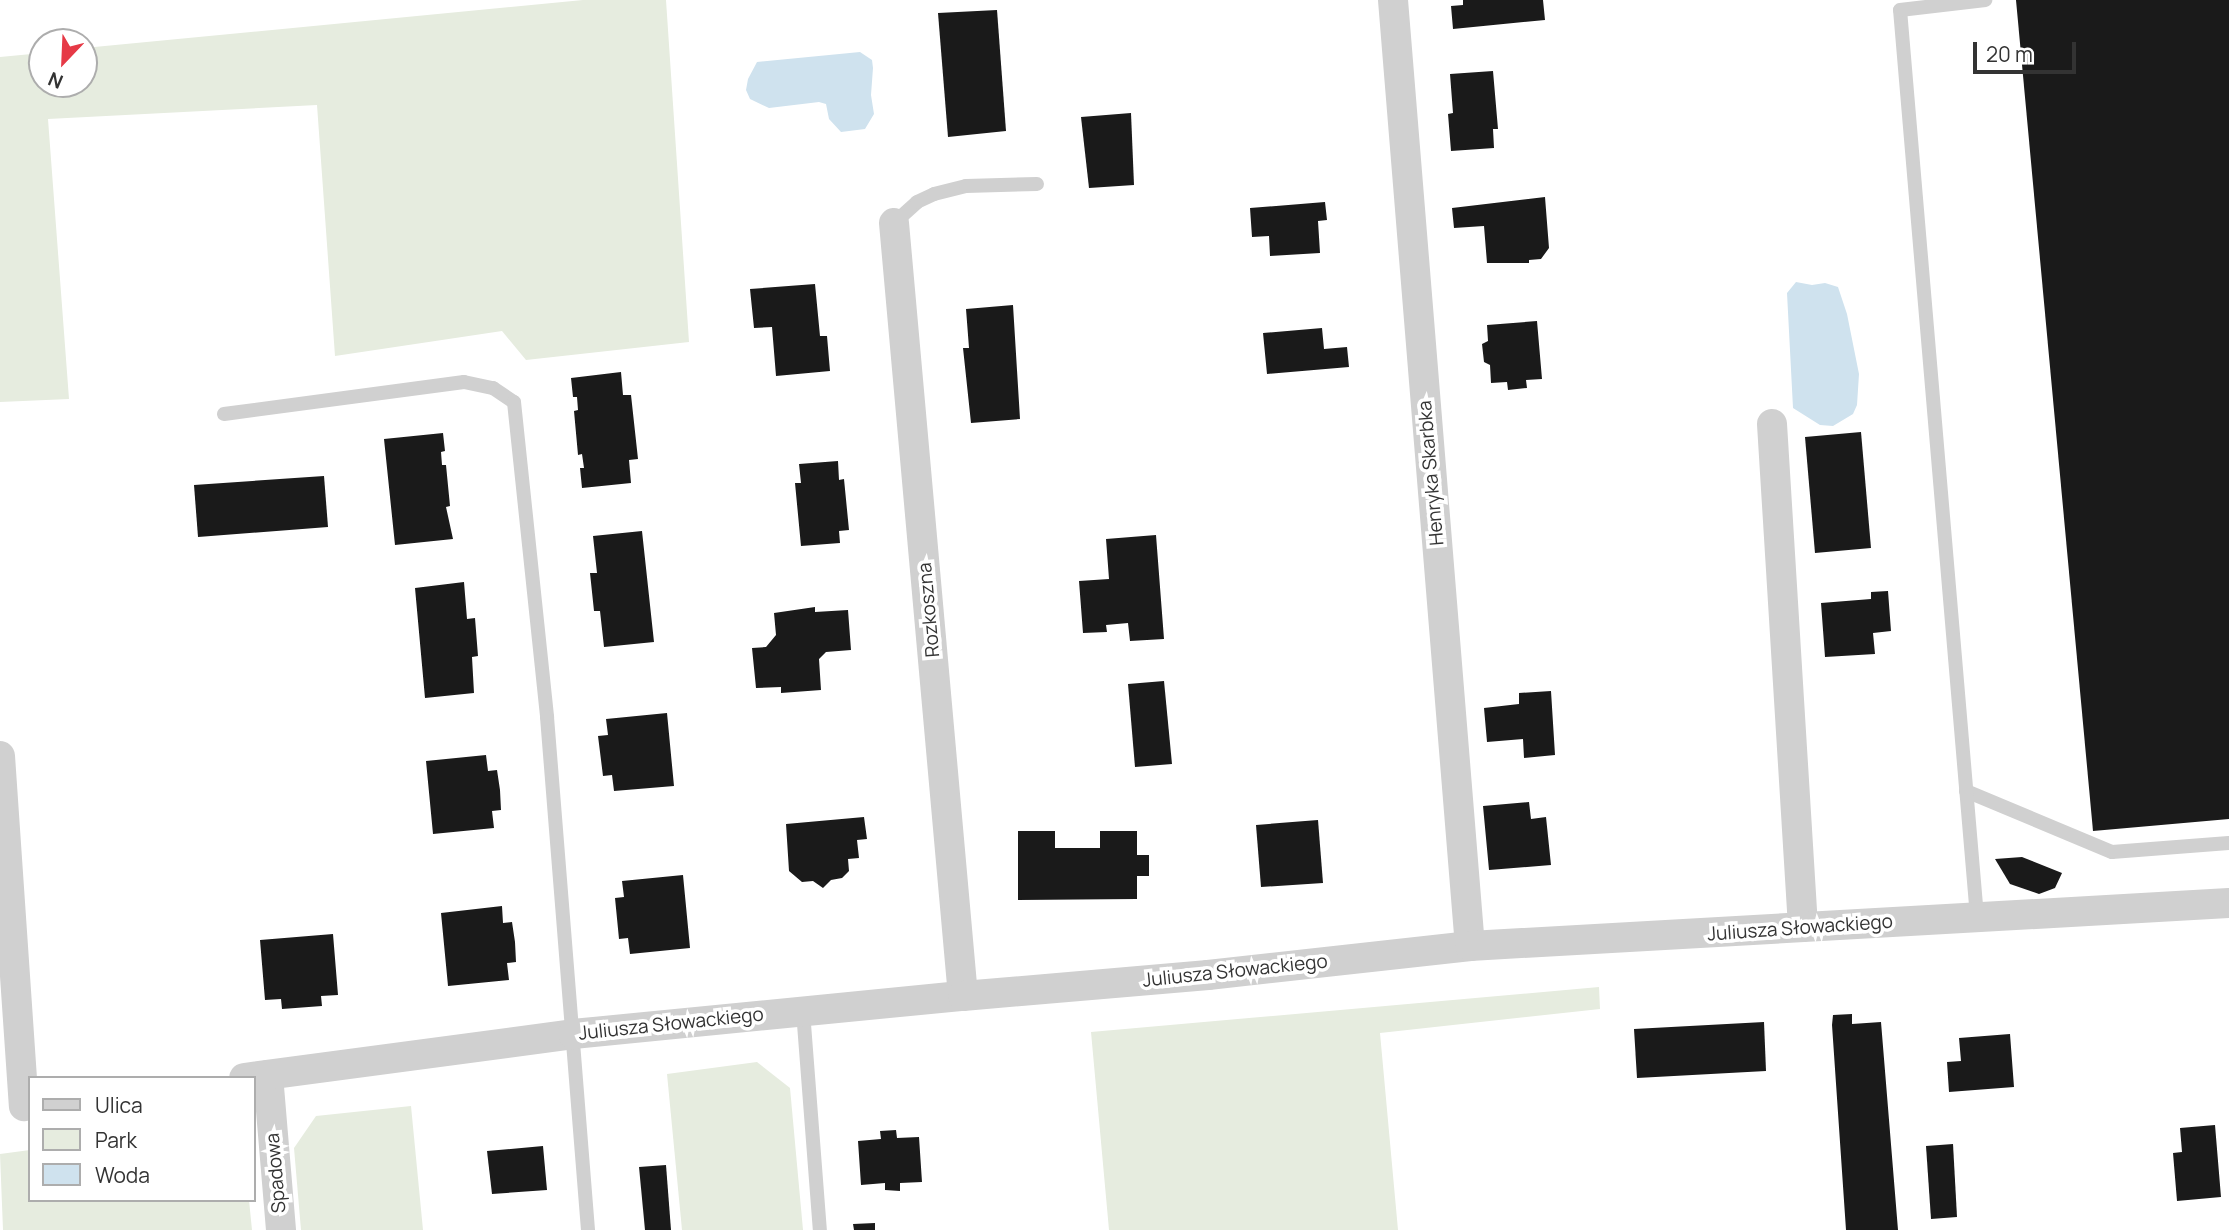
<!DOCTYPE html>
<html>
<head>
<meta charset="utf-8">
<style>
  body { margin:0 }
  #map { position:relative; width:2229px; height:1230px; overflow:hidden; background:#fff; font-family:Manrope,sans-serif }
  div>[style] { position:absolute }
  .green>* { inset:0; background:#e6ecdf }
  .water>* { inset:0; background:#cfe2ee }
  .building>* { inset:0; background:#1a1a1a }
  .service>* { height:14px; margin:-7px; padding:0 7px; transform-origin:7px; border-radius:7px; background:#d0d0d0 }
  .minor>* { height:30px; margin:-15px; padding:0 15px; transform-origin:15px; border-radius:15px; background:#d0d0d0 }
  span { translate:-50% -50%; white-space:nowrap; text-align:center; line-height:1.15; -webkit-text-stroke:7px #fff; paint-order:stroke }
  .street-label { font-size:19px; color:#333 }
  .legend { position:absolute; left:28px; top:1076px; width:228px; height:126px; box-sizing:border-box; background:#fff; border:2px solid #adadad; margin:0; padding:9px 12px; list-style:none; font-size:21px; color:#333 }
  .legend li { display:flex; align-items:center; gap:14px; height:35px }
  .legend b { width:35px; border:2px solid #adadad }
  .north { position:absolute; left:28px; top:28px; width:70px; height:70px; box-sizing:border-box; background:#fff; border:2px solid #adadad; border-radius:50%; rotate:203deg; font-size:19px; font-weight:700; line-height:28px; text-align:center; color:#333 }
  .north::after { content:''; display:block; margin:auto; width:24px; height:32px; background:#e63946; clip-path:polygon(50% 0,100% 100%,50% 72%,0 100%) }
  .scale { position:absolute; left:1973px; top:42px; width:103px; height:32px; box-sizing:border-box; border:4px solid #333; border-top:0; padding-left:9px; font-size:21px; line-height:24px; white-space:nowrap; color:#333; -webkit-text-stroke:5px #fff; paint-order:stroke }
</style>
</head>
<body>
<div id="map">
  <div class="green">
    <div style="clip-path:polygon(583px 0,666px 0,689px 342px,526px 360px,502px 331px,335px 356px,317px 105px,48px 119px,69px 399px,0 402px,0 57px,42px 53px,42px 84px,84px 84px,84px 48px)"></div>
    <div style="clip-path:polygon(1599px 987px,1600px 1009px,1380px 1033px,1398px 1230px,1109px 1230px,1091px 1032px)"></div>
    <div style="clip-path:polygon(757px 1062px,790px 1088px,803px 1230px,682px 1230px,667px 1074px)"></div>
    <div style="clip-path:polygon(411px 1106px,423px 1230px,301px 1230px,294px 1148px,316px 1116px)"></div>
    <div style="clip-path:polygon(30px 1150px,30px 1200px,249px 1200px,252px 1230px,3px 1230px,0 1154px)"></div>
  </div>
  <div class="water">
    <div style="clip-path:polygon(860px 52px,872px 60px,873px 68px,871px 95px,874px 114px,865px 129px,841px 132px,829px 119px,826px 104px,819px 102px,769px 108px,750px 99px,746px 90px,748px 79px,757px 62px)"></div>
    <div style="clip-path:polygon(1796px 282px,1812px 285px,1825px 283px,1838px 287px,1847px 314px,1859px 374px,1857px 405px,1853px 414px,1833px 426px,1820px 425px,1793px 408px,1787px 293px)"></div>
  </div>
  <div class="building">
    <div style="clip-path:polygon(1463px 0,1543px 0,1545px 20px,1453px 29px,1451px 6px,1463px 5px)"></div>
    <div style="clip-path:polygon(2016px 0,2229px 0,2229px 819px,2093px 831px)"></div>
    <div style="clip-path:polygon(997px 10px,1006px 131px,948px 137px,938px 13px)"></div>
    <div style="clip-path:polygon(1493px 71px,1498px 129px,1493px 129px,1494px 148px,1451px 151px,1448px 114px,1453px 113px,1450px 74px)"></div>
    <div style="clip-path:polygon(1131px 113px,1134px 185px,1089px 188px,1081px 117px)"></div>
    <div style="clip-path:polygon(1545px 197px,1549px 248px,1541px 259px,1529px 260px,1529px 263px,1487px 263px,1484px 226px,1454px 228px,1452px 208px)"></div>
    <div style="clip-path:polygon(1325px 202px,1327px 220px,1318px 221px,1320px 253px,1270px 256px,1269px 236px,1252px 237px,1250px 208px)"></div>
    <div style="clip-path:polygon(815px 284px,820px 336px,827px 336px,830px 371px,776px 376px,772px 327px,754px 328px,750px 289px)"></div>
    <div style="clip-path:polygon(1013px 305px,1020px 419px,971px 423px,963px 348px,969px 348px,966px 309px)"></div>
    <div style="clip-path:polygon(1537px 321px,1542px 379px,1526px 380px,1527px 388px,1508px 390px,1507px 382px,1491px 383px,1490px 365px,1484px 362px,1482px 344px,1488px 341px,1487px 325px)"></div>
    <div style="clip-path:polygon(1322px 328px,1324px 349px,1347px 347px,1349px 367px,1267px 374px,1263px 333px)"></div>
    <div style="clip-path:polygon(621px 372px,623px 395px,631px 395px,638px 459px,629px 460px,631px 483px,582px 488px,580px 468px,584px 468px,582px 454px,578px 455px,574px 411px,578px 410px,577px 397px,573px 397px,571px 378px)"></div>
    <div style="clip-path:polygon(1861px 432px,1871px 548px,1815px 553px,1805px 437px)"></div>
    <div style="clip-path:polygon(443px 433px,445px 451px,441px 452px,442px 465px,446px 465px,450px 506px,446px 507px,453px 539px,395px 545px,384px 439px)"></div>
    <div style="clip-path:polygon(838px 461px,839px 480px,844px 479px,849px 530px,839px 531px,840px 543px,801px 546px,795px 483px,801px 483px,799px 464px)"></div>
    <div style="clip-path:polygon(324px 476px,328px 527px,198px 537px,194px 485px)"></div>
    <div style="clip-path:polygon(642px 531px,654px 642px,604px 647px,600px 611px,594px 611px,590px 573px,597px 573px,593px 536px)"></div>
    <div style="clip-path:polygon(1156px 535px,1164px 639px,1130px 641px,1128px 623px,1106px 625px,1107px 632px,1083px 633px,1079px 581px,1109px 579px,1106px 539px)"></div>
    <div style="clip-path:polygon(464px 582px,467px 619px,475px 618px,478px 656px,472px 657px,474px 693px,425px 698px,415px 588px)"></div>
    <div style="clip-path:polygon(1888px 591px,1891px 631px,1873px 633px,1875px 654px,1825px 657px,1821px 603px,1871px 599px,1871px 592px)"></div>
    <div style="clip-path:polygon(815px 607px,815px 612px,848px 610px,851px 650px,826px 652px,819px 659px,821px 690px,781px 693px,781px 687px,756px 688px,752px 648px,766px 647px,776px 635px,774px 613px)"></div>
    <div style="clip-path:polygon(1164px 681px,1172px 764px,1135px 767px,1128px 684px)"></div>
    <div style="clip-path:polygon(1551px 691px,1555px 755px,1524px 758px,1523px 739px,1487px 742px,1484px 708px,1519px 704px,1519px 693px)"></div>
    <div style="clip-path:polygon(667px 713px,674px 786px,614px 791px,612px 775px,603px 776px,598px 736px,608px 735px,606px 719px)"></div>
    <div style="clip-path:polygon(486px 755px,488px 771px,497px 770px,500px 790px,501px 810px,492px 811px,494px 828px,433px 834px,426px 761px)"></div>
    <div style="clip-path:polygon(1529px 802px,1531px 819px,1546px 817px,1551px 865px,1489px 870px,1483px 806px)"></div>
    <div style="clip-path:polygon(864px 817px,867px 839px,857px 840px,859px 858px,848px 859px,849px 871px,842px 878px,831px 880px,823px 888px,813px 881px,802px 882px,789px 871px,786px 824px)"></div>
    <div style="clip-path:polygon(1318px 820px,1323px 883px,1261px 887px,1256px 825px)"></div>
    <div style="clip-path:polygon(1018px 831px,1055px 831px,1055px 848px,1100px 848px,1100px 831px,1137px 831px,1137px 855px,1149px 855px,1149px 876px,1137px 876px,1137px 899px,1018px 900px)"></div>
    <div style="clip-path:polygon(2022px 857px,2062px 873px,2055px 888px,2039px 894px,2010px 884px,1995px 859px)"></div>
    <div style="clip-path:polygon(683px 875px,690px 948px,630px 954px,628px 938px,619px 939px,615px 898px,624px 897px,622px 881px)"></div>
    <div style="clip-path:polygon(502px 906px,503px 923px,512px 922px,515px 942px,516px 962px,507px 963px,509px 980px,448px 986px,441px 913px)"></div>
    <div style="clip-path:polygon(333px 934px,338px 995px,321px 996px,322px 1006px,282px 1009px,281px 999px,265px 1000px,260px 940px)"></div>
    <div style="clip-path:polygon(1852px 1014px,1852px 1024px,1881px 1022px,1898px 1230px,1846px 1230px,1832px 1025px,1833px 1015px)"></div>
    <div style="clip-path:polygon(1764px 1022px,1766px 1071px,1637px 1078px,1634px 1029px)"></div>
    <div style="clip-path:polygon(2010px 1034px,2014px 1087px,1949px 1092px,1947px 1062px,1961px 1061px,1959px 1038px)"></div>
    <div style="clip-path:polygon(2215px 1125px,2221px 1197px,2177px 1201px,2173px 1153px,2182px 1152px,2180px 1128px)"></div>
    <div style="clip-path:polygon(896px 1130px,897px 1138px,919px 1137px,922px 1182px,900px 1183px,900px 1191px,885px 1190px,885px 1183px,861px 1185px,858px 1141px,881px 1139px,880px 1131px)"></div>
    <div style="clip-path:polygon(1953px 1144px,1957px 1217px,1931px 1219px,1926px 1146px)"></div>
    <div style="clip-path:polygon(543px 1146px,547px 1190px,492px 1194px,487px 1151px)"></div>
    <div style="clip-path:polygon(666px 1165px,671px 1230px,645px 1230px,639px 1167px)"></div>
    <div style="clip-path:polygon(875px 1223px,875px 1230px,854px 1230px,853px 1224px)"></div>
  </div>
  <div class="service">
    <div style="left:894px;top:223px;width:31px;rotate:-42deg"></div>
    <div style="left:917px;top:202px;width:19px;rotate:-25deg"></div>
    <div style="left:934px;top:194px;width:33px;rotate:-14deg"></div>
    <div style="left:966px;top:186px;width:71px;rotate:-1.6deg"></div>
    <div style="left:224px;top:414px;width:242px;rotate:-7.6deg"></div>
    <div style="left:464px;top:382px;width:30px;rotate:12deg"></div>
    <div style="left:493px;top:388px;width:25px;rotate:34deg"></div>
    <div style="left:514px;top:402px;width:317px;rotate:84deg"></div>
    <div style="left:547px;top:717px;width:515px;rotate:85.43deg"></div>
    <div style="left:1966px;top:791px;width:158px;rotate:22.7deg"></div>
    <div style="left:2112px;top:852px;width:117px;rotate:-4.4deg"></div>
    <div style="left:1977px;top:917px;width:910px;rotate:-94.85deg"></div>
    <div style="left:1900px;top:10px;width:86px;rotate:-6.7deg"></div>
    <div style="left:803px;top:1011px;width:220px;rotate:85.6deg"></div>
  </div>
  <div class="minor">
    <div style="left:1393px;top:0;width:949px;rotate:85.35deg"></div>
    <div style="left:894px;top:223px;width:776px;rotate:84.9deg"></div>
    <div style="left:1772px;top:424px;width:504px;rotate:86.47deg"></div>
    <div style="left:0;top:756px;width:351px;rotate:86.1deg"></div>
    <div style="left:268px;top:1075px;width:156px;rotate:85.2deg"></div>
    <div style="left:244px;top:1078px;width:332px;rotate:-7.6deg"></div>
    <div style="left:573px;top:1034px;width:392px;rotate:-5.6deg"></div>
    <div style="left:963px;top:996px;width:246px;rotate:-4.9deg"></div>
    <div style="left:1208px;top:975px;width:264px;rotate:-6.3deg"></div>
    <div style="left:1470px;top:946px;width:760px;rotate:-3.24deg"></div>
  </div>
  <div class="street-label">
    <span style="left:1431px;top:473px;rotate:-95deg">Henryka Skarbka</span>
    <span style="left:929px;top:610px;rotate:-95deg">Rozkoszna</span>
    <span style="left:1800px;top:928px;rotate:-4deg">Juliusza Słowackiego</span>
    <span style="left:1235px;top:971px;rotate:-6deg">Juliusza Słowackiego</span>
    <span style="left:671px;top:1024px;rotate:-6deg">Juliusza Słowackiego</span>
    <span style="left:276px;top:1173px;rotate:-95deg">Spadowa</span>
  </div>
  <ul class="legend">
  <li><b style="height:9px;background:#d0d0d0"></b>Ulica</li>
  <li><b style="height:19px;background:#e6ecdf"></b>Park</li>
  <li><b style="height:19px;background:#cfe2ee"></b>Woda</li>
  </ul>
  <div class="north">N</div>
  <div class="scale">20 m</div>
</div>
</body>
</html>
